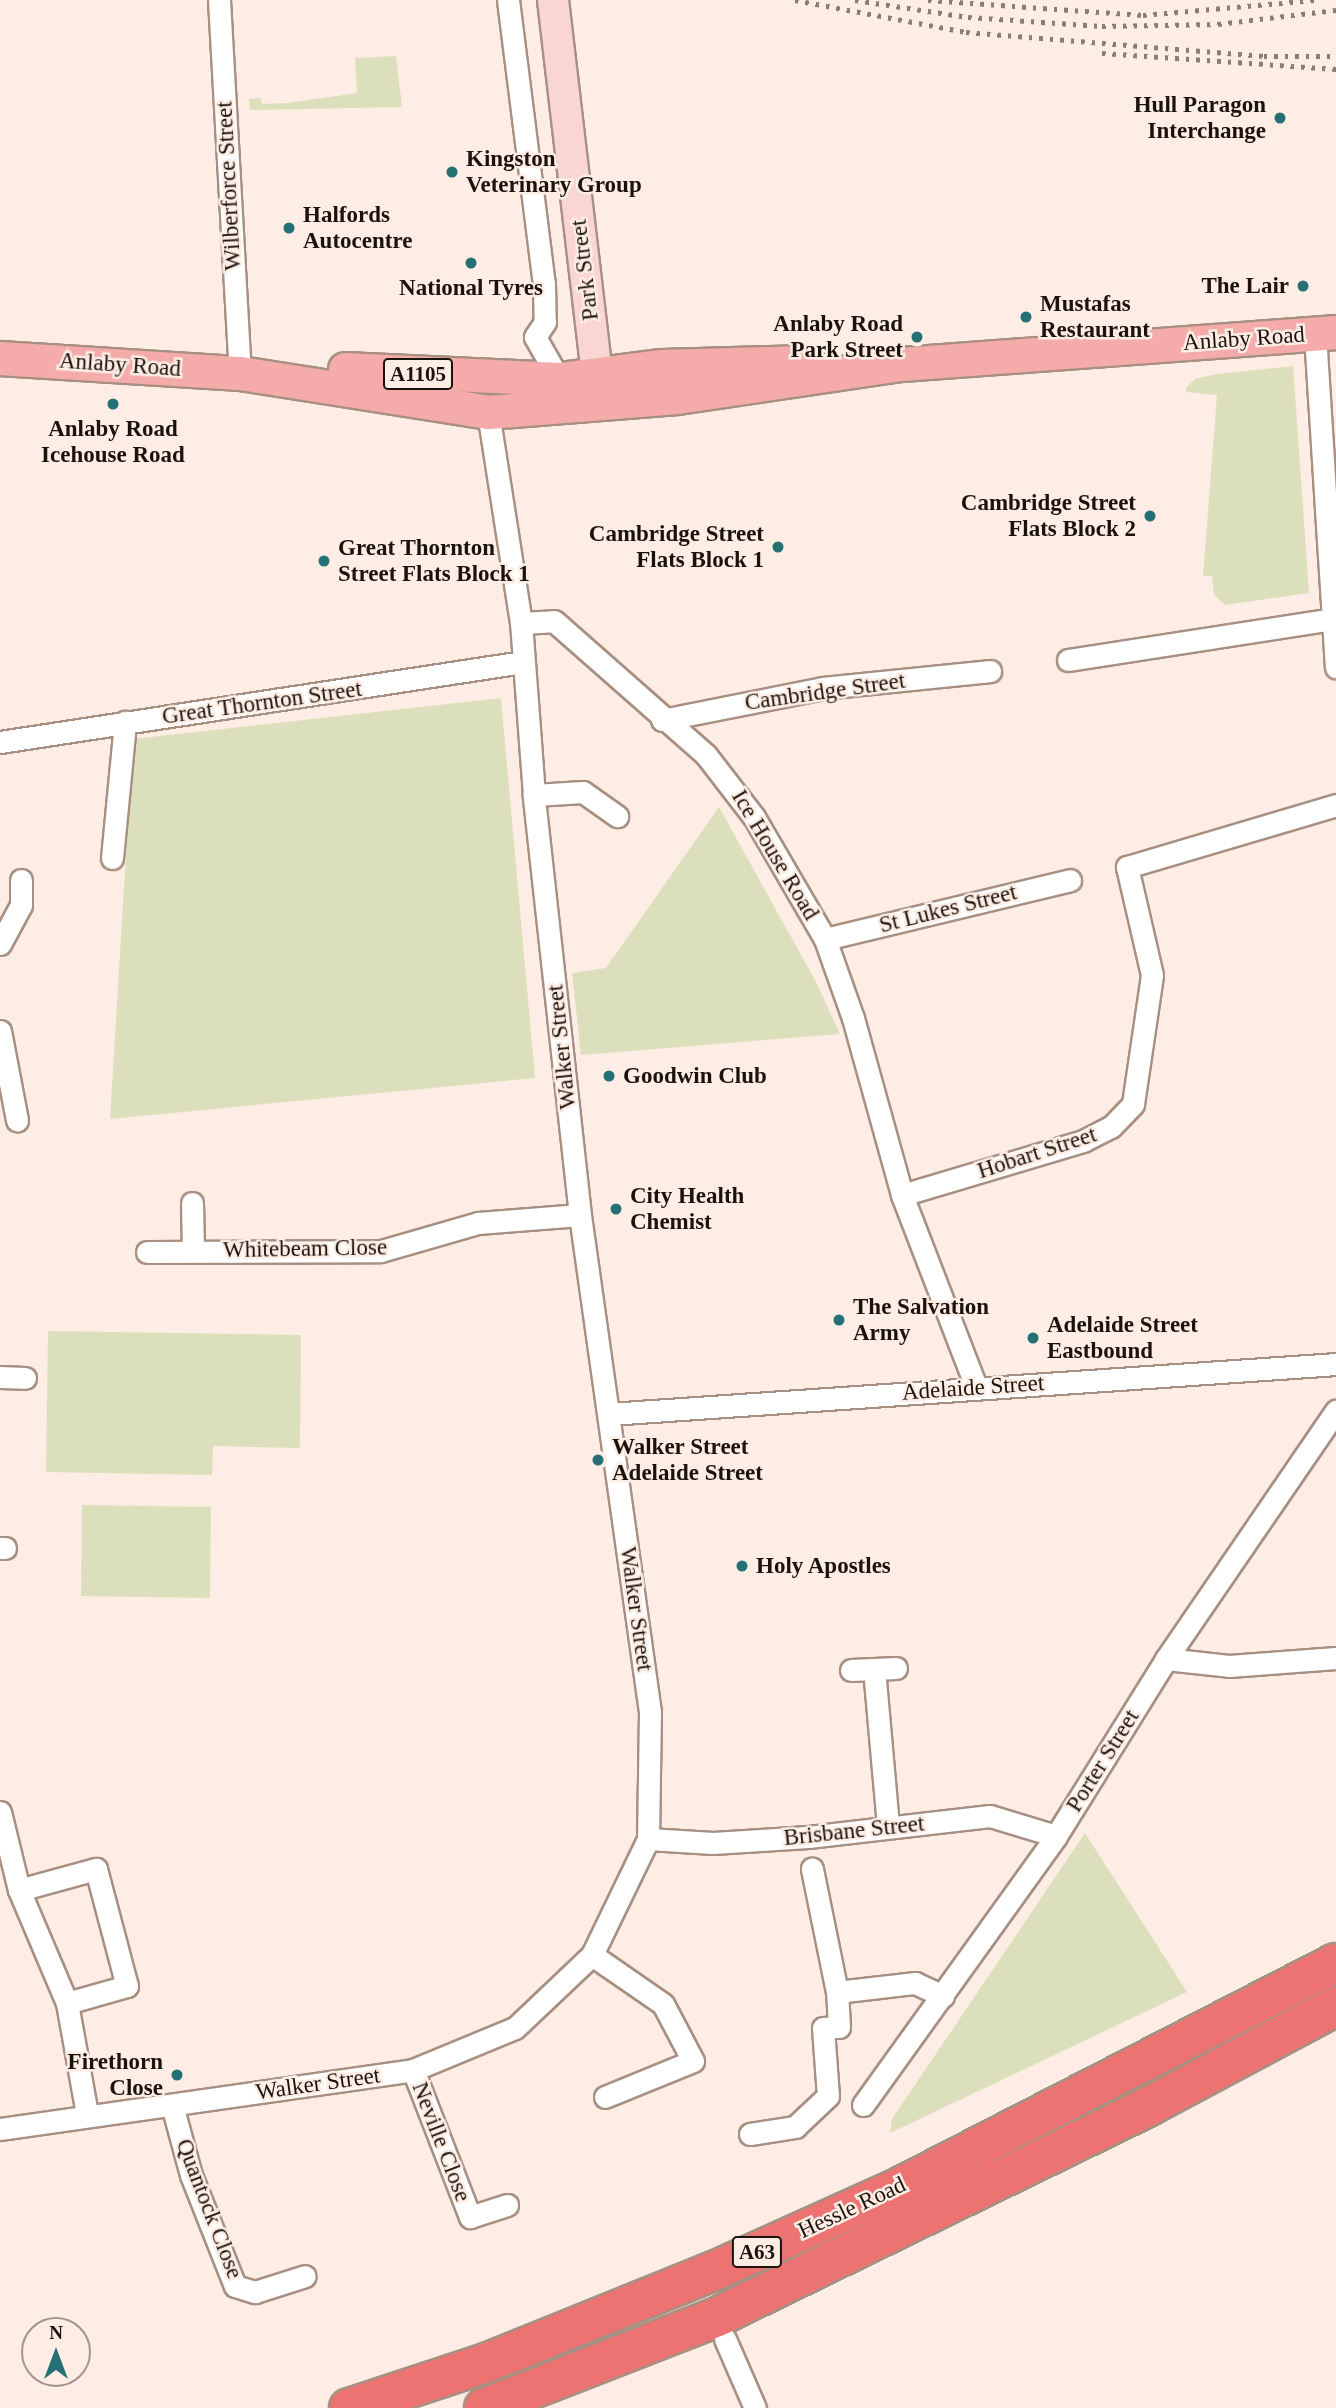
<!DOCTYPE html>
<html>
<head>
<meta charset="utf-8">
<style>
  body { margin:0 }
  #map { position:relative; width:1336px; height:2408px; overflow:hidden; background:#fdede4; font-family:"Times New Roman",serif }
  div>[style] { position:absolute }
  .green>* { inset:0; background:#dcdfbb }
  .roads { filter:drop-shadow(2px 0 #a78f81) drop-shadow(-2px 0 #a78f81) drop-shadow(0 2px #a78f81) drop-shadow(0 -2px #a78f81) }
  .street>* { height:21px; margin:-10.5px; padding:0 10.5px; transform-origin:10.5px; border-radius:10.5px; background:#fff }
  .secondary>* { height:30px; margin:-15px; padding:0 15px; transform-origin:15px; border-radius:15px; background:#f9d5d4 }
  .primary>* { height:33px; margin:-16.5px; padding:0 16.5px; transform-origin:16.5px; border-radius:16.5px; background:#f4abaa }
  .highway>* { height:38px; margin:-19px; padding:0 19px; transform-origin:19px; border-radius:19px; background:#ec7371 }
  .rail>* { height:5px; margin-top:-2.5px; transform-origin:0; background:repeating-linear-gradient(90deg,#897d76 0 3.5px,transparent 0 10.5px) }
  .dots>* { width:19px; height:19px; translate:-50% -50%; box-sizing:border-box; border:4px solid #fdede4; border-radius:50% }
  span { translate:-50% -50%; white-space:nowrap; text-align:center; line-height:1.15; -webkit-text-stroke:5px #fdede4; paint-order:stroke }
  .shield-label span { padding:2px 5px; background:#fdede4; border:2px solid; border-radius:5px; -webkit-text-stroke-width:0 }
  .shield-label { font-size:21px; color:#1a120c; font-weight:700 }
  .poi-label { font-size:23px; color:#1a120c; font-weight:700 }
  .right { translate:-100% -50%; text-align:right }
  .left { translate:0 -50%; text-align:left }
  .street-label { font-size:23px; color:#1a120c }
  .north { position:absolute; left:21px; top:2317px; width:70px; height:70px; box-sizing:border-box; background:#fdede4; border:2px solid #a2958e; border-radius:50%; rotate:0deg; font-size:19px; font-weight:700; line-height:28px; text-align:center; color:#1a120c }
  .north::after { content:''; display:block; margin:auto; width:24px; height:32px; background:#257075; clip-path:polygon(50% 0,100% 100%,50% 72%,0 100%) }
</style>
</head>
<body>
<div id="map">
  <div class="green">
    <div style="clip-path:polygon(396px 56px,402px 107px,250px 110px,249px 99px,261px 98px,262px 104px,288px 103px,357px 93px,355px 58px)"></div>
    <div style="clip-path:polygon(1293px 366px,1309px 593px,1225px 605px,1214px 595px,1212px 576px,1203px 576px,1217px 395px,1186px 392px,1186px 388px,1195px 379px,1217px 374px)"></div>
    <div style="clip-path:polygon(501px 698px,535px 1078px,110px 1119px,133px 739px)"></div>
    <div style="clip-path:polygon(719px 807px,816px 982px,840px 1034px,581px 1055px,572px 973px,606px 968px)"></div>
    <div style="clip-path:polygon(48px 1331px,301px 1335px,300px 1448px,213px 1446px,212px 1475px,46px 1472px)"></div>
    <div style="clip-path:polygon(82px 1505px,211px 1507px,210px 1598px,81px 1596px)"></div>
    <div style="clip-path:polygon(1085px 1833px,1187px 1992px,890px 2133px,892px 2119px)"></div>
  </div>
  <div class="roads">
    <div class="street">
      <div style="left:219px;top:0;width:374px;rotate:86.8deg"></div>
      <div style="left:508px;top:0;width:285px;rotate:82.8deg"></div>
      <div style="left:544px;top:283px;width:39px;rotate:89deg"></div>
      <div style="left:545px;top:322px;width:18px;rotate:124deg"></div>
      <div style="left:535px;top:337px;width:48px;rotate:60.3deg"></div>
      <div style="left:1315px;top:334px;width:334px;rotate:86.4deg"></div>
      <div style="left:521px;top:623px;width:33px;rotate:-3deg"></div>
      <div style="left:554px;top:621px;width:203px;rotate:41.4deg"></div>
      <div style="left:706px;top:755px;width:78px;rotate:52.3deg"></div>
      <div style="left:754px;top:817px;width:141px;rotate:59.8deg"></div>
      <div style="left:825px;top:939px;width:84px;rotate:70.5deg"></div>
      <div style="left:853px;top:1018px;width:184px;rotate:74.5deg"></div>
      <div style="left:902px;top:1195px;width:206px;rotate:68.9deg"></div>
      <div style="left:1068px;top:660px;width:267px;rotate:-8.8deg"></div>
      <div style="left:662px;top:720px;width:164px;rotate:-11.2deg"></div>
      <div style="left:823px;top:688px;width:168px;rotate:-5.8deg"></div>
      <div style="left:0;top:742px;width:529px;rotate:-8.7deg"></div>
      <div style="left:534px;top:795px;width:49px;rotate:-3.5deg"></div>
      <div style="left:583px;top:792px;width:42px;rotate:35.2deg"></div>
      <div style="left:112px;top:858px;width:137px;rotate:-84.5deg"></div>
      <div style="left:825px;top:939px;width:252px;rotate:-13.5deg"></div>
      <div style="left:0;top:944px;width:44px;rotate:-61.7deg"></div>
      <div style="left:21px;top:905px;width:25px;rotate:-90deg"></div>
      <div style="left:0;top:1031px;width:91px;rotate:79.2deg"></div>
      <div style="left:902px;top:1195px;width:189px;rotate:-16.6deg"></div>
      <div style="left:1083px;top:1141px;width:31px;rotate:-27deg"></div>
      <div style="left:1111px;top:1127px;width:32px;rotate:-46deg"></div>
      <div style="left:1133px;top:1104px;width:130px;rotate:-81.6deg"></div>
      <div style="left:1152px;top:975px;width:111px;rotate:-103deg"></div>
      <div style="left:1127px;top:867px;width:218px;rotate:-16.5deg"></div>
      <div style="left:192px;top:1203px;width:48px;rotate:88.8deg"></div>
      <div style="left:147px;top:1252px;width:234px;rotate:-0.2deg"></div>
      <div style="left:381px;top:1251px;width:101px;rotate:-16.1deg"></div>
      <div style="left:478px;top:1223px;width:102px;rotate:-4.5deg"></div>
      <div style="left:0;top:1377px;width:25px;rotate:2deg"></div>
      <div style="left:609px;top:1414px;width:729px;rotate:-3.93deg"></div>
      <div style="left:0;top:1548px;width:5px"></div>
      <div style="left:1166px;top:1659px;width:63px;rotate:6.3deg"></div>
      <div style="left:1229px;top:1666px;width:107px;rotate:-4.3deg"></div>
      <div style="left:874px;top:1669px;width:159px;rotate:84.9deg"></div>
      <div style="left:851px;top:1670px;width:45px;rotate:-2.5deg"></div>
      <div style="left:0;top:1812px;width:80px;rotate:76.3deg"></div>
      <div style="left:19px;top:1890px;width:123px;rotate:67deg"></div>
      <div style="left:67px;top:2003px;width:113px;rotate:79.8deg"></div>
      <div style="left:648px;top:1839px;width:65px;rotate:3.5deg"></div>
      <div style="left:713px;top:1843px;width:95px;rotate:-3.6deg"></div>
      <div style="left:808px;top:1837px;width:183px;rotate:-6.6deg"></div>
      <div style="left:990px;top:1816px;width:69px;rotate:16.9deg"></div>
      <div style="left:19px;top:1890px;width:80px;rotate:-15.3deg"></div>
      <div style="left:96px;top:1869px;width:121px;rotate:75.2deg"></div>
      <div style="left:127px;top:1986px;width:62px;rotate:164.2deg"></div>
      <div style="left:592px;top:1955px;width:86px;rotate:34.6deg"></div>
      <div style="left:663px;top:2004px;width:64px;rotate:62.2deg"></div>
      <div style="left:693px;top:2061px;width:95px;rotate:157.8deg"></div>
      <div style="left:837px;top:1992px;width:79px;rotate:-6.6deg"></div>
      <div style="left:915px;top:1983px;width:31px;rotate:25deg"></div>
      <div style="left:413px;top:2070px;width:158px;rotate:68.8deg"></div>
      <div style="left:470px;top:2217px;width:39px;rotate:-18deg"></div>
      <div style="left:172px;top:2105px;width:73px;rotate:74.8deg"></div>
      <div style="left:191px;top:2175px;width:119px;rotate:68.4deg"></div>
      <div style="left:235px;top:2286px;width:21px;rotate:17deg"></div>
      <div style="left:255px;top:2292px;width:52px;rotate:-17.7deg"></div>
      <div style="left:863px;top:2105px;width:331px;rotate:-54.3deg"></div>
      <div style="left:1056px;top:1836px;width:208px;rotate:-58.1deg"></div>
      <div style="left:1166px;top:1659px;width:301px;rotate:-55.6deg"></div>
      <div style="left:0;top:2129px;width:417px;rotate:-8.1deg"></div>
      <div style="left:413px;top:2070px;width:110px;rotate:-22.4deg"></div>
      <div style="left:515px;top:2028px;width:106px;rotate:-43.5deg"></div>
      <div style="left:592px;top:1955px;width:129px;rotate:-64.2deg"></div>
      <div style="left:648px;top:1839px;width:127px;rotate:-89.1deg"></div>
      <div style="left:650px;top:1712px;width:502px;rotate:-98.02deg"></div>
      <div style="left:580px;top:1215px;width:423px;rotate:-96.3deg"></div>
      <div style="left:534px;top:795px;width:172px;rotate:-94.3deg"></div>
      <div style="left:521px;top:623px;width:214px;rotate:-98.9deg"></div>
      <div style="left:750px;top:2134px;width:46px;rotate:-8.8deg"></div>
      <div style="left:795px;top:2127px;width:45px;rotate:-43.2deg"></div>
      <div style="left:828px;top:2096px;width:68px;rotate:-94.2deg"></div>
      <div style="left:823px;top:2028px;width:16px;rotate:-4deg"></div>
      <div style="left:839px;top:2027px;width:35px;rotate:-93deg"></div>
      <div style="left:837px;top:1992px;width:126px;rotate:-101.5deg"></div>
      <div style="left:725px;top:2339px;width:75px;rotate:66.5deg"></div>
    </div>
    <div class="secondary">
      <div style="left:553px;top:0;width:377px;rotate:83.3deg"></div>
    </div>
    <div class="primary">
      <div style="left:0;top:358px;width:240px;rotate:3.6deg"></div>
      <div style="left:240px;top:373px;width:251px;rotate:8.9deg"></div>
      <div style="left:488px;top:412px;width:190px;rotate:-4.5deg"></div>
      <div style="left:677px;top:397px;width:226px;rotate:-8.4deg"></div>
      <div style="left:901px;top:364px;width:436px;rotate:-4.2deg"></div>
      <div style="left:345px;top:369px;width:214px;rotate:2.7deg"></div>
      <div style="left:559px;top:379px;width:103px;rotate:-7.3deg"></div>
      <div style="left:661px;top:366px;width:147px;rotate:-1.6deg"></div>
    </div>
    <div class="highway">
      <div style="left:349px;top:2408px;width:144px;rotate:-18.2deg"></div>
      <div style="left:486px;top:2363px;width:246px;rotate:-22deg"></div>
      <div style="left:714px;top:2271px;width:204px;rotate:-24.3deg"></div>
      <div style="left:900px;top:2187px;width:490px;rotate:-27.2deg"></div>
      <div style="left:484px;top:2408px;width:250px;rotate:-21.3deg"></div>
      <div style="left:717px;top:2317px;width:481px;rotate:-26deg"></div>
      <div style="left:1149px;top:2106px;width:212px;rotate:-28.1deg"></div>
    </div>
  </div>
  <div class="rail">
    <div style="left:795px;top:0;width:174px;rotate:10.6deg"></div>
    <div style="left:966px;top:32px;width:299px;rotate:4.6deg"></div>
    <div style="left:1264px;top:56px;width:72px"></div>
    <div style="left:855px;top:0;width:114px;rotate:8.6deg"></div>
    <div style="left:968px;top:17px;width:134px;rotate:3.8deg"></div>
    <div style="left:1102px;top:26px;width:116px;rotate:-1deg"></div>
    <div style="left:1218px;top:24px;width:119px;rotate:-6.8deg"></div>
    <div style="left:928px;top:0;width:216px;rotate:4deg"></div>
    <div style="left:1143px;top:15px;width:174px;rotate:-5deg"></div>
    <div style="left:1102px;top:53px;width:235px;rotate:3.9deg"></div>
  </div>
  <div class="dots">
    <div style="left:1280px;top:118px;background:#257075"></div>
    <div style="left:452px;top:172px;background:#257075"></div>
    <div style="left:289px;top:228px;background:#257075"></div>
    <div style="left:471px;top:263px;background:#257075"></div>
    <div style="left:1303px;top:286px;background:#257075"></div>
    <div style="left:1026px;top:317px;background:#257075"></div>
    <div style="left:917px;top:337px;background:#257075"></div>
    <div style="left:113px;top:404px;background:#257075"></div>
    <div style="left:1150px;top:516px;background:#257075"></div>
    <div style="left:778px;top:547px;background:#257075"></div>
    <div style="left:324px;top:561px;background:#257075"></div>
    <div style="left:609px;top:1076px;background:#257075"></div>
    <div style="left:616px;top:1209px;background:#257075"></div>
    <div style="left:839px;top:1320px;background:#257075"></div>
    <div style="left:1033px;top:1338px;background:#257075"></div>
    <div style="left:598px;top:1460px;background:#257075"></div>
    <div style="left:742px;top:1566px;background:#257075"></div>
    <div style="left:177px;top:2075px;background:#257075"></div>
  </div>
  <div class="shield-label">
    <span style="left:418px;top:374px">A1105</span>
    <span style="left:757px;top:2252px">A63</span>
  </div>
  <div class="poi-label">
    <span class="right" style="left:1266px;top:118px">Hull Paragon<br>Interchange</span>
    <span class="left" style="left:466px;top:172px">Kingston<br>Veterinary Group</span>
    <span class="left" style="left:303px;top:228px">Halfords<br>Autocentre</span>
    <span class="right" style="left:1289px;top:286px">The Lair</span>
    <span style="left:471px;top:288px">National Tyres</span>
    <span class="left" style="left:1040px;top:317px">Mustafas<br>Restaurant</span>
    <span class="right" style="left:903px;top:337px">Anlaby Road<br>Park Street</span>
    <span style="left:113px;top:442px">Anlaby Road<br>Icehouse Road</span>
    <span class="right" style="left:1136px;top:516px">Cambridge Street<br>Flats Block 2</span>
    <span class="right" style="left:764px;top:547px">Cambridge Street<br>Flats Block 1</span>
    <span class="left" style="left:338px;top:561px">Great Thornton<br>Street Flats Block 1</span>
    <span class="left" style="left:623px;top:1076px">Goodwin Club</span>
    <span class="left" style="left:630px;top:1209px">City Health<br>Chemist</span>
    <span class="left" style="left:853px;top:1320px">The Salvation<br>Army</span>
    <span class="left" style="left:1047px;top:1338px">Adelaide Street<br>Eastbound</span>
    <span class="left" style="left:612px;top:1460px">Walker Street<br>Adelaide Street</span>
    <span class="left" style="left:756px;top:1566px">Holy Apostles</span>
    <span class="right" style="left:163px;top:2075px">Firethorn<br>Close</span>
  </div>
  <div class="street-label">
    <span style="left:229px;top:186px;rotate:-93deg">Wilberforce Street</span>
    <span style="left:585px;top:270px;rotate:-97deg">Park Street</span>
    <span style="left:1244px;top:339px;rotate:-4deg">Anlaby Road</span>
    <span style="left:120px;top:365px;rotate:4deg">Anlaby Road</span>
    <span style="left:825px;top:692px;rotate:-8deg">Cambridge Street</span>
    <span style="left:262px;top:703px;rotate:-8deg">Great Thornton Street</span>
    <span style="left:775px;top:855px;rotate:59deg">Ice House Road</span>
    <span style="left:948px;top:909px;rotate:-14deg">St Lukes Street</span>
    <span style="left:562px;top:1047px;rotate:-96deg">Walker Street</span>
    <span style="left:1037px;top:1153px;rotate:-18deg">Hobart Street</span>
    <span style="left:305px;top:1249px;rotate:-1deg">Whitebeam Close</span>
    <span style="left:973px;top:1388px;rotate:-4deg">Adelaide Street</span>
    <span style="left:636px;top:1609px;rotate:82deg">Walker Street</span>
    <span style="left:1103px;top:1761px;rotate:-58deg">Porter Street</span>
    <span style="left:854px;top:1831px;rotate:-6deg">Brisbane Street</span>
    <span style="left:318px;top:2084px;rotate:-8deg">Walker Street</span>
    <span style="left:441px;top:2142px;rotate:69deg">Neville Close</span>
    <span style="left:852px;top:2208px;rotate:-25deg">Hessle Road</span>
    <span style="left:209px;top:2209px;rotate:69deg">Quantock Close</span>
  </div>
  <div class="north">N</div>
</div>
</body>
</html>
